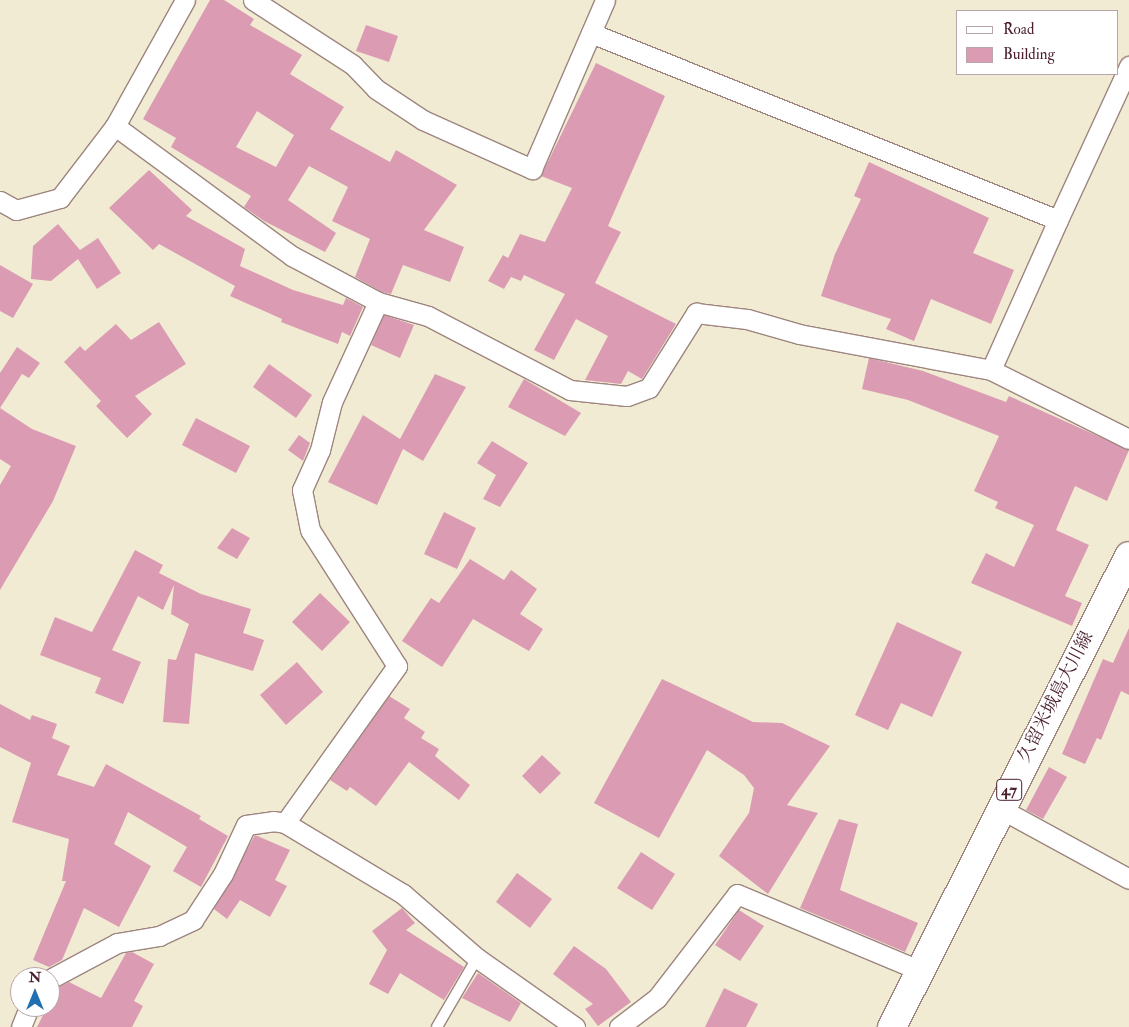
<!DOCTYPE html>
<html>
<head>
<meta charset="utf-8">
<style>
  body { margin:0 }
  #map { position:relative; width:1129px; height:1027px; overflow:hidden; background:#f1ebd3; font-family:"IM FELL Double Pica","Noto Serif JP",serif }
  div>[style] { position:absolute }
  .building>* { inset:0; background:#db9cb3 }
  .roads { filter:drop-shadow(1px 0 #9e857f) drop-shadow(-1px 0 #9e857f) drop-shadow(0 1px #9e857f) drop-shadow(0 -1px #9e857f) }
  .service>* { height:10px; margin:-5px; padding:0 5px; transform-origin:5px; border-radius:5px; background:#fff }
  .minor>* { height:19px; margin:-9.5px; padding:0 9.5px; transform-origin:9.5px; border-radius:9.5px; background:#fff }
  .primary>* { height:28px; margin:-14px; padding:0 14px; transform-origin:14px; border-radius:14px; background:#fff }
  span { translate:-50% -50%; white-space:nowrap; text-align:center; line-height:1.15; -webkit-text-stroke:4px #fff; paint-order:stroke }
  .shield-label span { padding:1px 4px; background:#fff; border:1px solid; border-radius:4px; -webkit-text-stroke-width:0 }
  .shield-label { font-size:16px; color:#4a1f2b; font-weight:700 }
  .street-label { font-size:18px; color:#4a1f2b }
  .legend { position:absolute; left:956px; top:10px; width:162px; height:65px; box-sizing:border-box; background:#fff; border:1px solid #b7a5aa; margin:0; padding:6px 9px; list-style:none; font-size:15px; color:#4a1f2b }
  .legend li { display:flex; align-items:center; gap:10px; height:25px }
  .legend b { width:25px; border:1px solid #b7a5aa }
  .north { position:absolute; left:10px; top:967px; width:50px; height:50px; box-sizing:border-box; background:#fff; border:1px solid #b7a5aa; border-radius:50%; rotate:0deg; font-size:14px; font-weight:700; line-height:20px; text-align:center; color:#4a1f2b }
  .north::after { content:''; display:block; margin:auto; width:18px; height:22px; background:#1f6fb2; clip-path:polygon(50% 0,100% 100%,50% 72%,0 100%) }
</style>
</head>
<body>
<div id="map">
  <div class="building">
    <div style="clip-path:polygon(evenodd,210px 0,224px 0,254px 19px,250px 25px,302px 55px,290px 74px,344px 107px,330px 129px,390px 162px,396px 150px,457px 185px,424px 230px,464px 247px,450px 282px,403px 265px,391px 294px,382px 292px,355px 277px,370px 239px,332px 221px,348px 187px,309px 166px,288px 200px,336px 233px,325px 252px,264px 221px,244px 207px,251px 196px,171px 147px,176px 138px,143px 119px,210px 0,257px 111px,294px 135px,276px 167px,236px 147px,257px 111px)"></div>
    <div style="clip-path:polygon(366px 25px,398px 36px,389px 62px,356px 51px)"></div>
    <div style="clip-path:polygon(596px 63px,665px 96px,608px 226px,621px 232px,595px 283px,676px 324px,642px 379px,628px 371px,621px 384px,585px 380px,608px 336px,576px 319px,554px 360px,534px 350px,565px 294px,524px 275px,521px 281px,511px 277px,504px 289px,488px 281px,503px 255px,508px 258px,520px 234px,545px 242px,572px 188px,541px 176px)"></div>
    <div style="clip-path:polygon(869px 162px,989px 218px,973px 253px,1014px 270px,991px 324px,931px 299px,914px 341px,886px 329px,891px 319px,821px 296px,835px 254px,861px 199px,854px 196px)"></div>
    <div style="clip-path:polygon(149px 170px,192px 210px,186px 216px,245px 249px,240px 266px,293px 290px,343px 305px,346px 298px,363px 307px,350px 336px,342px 332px,338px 344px,281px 322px,282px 319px,230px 296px,235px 286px,159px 244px,153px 250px,109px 208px)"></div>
    <div style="clip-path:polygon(58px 224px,80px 250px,98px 238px,121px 273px,97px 289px,78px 259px,51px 281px,31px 279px,33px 246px)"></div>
    <div style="clip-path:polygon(0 265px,33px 284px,13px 318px,0 311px)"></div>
    <div style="clip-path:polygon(384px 315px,414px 325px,400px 358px,371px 345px)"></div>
    <div style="clip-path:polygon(159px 322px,186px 364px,135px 396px,152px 414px,127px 438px,96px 406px,101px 401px,64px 362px,80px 346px,85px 351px,116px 324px,131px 340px)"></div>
    <div style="clip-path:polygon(17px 347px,40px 363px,29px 378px,22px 374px,0 408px,0 373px)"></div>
    <div style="clip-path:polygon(869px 358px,923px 371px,1006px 402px,1009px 396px,1129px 450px,1107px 501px,1075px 486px,1056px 530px,1089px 545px,1065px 596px,1082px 603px,1072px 626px,971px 583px,986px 553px,1014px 567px,1034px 525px,995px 508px,998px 502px,974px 491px,999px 436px,908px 400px,862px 389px)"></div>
    <div style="clip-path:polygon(269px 364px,312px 395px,296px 418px,253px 387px)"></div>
    <div style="clip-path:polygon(435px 374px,466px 387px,423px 461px,403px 449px,377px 505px,328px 482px,363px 415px,400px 439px)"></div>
    <div style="clip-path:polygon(524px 379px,581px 413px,565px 436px,508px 407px)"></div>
    <div style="clip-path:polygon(0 408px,32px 429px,76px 446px,53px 501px,0 590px,0 485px,11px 466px,0 459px)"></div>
    <div style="clip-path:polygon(196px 418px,250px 446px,236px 473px,182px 445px)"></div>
    <div style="clip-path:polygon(299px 435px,310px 443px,303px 461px,288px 450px)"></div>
    <div style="clip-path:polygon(492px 441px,528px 463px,500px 507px,483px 499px,496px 475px,477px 463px)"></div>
    <div style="clip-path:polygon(444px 512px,476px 528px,457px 569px,424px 554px)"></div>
    <div style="clip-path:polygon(232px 528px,250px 538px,237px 559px,217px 548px)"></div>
    <div style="clip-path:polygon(135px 550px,163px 565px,159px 573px,201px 594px,251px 609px,243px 633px,264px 640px,253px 671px,195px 653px,189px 724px,163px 722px,168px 659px,176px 660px,189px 624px,171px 614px,174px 585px,163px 610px,138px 596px,112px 650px,141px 662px,123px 704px,95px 693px,101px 678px,40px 655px,55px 617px,92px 632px)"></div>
    <div style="clip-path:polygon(470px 559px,504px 580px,511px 570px,537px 589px,520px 614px,543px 629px,529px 651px,473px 619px,442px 667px,402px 641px,431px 598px,439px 603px)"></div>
    <div style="clip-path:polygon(320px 593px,350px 622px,322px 651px,292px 622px)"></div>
    <div style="clip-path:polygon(897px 622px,962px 652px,932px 717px,901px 703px,888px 730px,855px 715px)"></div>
    <div style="clip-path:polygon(1129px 628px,1129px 695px,1121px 691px,1101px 740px,1097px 738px,1085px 764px,1062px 754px,1103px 659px,1113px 663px)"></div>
    <div style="clip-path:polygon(297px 662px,323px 692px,286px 725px,260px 695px)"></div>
    <div style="clip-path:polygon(662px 679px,753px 722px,782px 723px,830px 746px,787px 805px,818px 813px,768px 894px,719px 856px,749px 813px,754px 788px,744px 775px,707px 750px,659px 838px,594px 803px)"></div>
    <div style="clip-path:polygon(389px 696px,410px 709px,404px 718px,425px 732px,421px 738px,439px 749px,435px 756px,470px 785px,459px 800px,409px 762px,376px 806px,350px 787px,347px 791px,330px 780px)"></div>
    <div style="clip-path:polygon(0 704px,30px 720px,32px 715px,57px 724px,52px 738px,70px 746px,57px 775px,94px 787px,106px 764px,201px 816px,199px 819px,228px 836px,201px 887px,173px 871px,187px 847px,128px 812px,114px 844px,151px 866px,119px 927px,84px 908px,62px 960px,49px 967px,33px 960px,66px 881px,62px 881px,69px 839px,12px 822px,31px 763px,0 747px)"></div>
    <div style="clip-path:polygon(542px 755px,561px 773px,540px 794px,522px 776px)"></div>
    <div style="clip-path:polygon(1049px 767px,1067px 777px,1043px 819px,1026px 810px)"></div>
    <div style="clip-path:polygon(839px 819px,858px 824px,840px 890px,918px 923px,905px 952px,800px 908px)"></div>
    <div style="clip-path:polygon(255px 835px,290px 850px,275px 880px,287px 886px,270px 917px,240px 900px,227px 919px,214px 909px)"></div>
    <div style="clip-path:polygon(641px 852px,675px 874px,652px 910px,617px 888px)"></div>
    <div style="clip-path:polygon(517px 873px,552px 899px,530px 928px,496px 902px)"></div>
    <div style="clip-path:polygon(402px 908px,415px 923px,406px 930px,464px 967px,444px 1000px,400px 973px,388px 994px,369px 984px,387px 950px,372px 931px)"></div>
    <div style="clip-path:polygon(739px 910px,764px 926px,740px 961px,715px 945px)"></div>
    <div style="clip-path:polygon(574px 946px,606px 969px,631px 1002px,598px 1026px,585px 1009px,593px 1004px,553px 974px)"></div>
    <div style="clip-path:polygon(132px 952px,154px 964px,134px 1001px,143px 1006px,132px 1027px,37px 1027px,57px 988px,69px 982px,101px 998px,126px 953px)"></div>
    <div style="clip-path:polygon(478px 973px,521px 1003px,510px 1022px,462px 998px)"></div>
    <div style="clip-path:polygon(724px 988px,758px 1004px,746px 1027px,705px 1027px)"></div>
  </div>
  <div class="roads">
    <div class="service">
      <div style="left:437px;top:1027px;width:80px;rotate:-59.9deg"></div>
    </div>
    <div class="minor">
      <div style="left:253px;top:0;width:119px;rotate:33deg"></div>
      <div style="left:353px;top:65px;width:33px;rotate:46deg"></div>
      <div style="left:376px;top:89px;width:56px;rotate:33.4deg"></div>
      <div style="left:423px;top:120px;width:120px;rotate:24.2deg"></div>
      <div style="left:532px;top:169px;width:184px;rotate:-66.6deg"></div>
      <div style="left:591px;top:33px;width:503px;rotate:21.82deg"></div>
      <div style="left:1058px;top:220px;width:164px;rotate:114.1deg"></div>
      <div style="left:115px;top:126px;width:220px;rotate:36.3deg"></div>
      <div style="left:292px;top:256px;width:98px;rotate:28.1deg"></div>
      <div style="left:378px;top:302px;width:52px;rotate:15.6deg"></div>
      <div style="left:428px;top:316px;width:160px;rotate:27.5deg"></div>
      <div style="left:570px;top:390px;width:57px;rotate:6deg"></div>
      <div style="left:627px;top:396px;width:23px;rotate:-20deg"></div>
      <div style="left:649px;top:388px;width:89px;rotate:-57.9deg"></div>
      <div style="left:696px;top:313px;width:51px;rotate:6.7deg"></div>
      <div style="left:747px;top:319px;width:54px;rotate:16.1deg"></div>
      <div style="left:799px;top:334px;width:195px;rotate:10.6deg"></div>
      <div style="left:991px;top:370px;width:154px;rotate:26.6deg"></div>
      <div style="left:0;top:201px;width:18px;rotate:29deg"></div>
      <div style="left:16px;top:210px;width:46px;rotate:-15.3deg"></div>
      <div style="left:60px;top:198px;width:91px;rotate:-52.6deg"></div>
      <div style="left:115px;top:126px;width:144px;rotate:-60.9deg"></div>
      <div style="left:1058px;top:220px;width:170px;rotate:-65.2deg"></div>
      <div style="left:999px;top:808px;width:148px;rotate:28.6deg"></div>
      <div style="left:285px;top:823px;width:193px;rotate:-54.5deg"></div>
      <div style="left:397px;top:666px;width:161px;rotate:-122.6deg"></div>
      <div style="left:310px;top:530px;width:41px;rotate:-101.3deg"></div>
      <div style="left:302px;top:490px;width:44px;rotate:-65.8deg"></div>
      <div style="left:320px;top:450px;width:49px;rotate:-76deg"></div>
      <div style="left:332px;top:402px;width:110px;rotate:-65.3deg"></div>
      <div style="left:50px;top:979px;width:76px;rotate:-28.2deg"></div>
      <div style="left:117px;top:943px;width:43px;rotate:-9.5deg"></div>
      <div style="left:159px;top:936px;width:38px;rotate:-25deg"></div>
      <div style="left:193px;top:920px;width:55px;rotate:-56.9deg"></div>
      <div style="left:223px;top:874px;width:54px;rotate:-64.9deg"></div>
      <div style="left:246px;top:825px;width:27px;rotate:-8deg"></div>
      <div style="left:273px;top:821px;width:12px;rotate:9deg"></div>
      <div style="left:285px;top:823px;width:138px;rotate:31deg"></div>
      <div style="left:403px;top:894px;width:98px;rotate:40.9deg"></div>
      <div style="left:477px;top:958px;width:120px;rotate:35.1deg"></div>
      <div style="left:21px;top:1027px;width:22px;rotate:-68deg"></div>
      <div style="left:619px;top:1027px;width:48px;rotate:-37.3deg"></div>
      <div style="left:657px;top:998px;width:131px;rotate:-52.4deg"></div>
      <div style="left:737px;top:894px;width:199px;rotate:22.7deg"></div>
    </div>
    <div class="primary">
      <div style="left:892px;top:1027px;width:527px;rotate:-63.29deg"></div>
    </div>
  </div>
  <div class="shield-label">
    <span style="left:1009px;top:790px">47</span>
  </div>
  <div class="street-label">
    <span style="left:1056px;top:697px;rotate:-63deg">久留米城島大川線</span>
  </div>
  <ul class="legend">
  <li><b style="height:6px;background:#fff"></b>Road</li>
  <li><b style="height:14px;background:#db9cb3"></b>Building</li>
  </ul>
  <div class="north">N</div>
</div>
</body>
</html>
